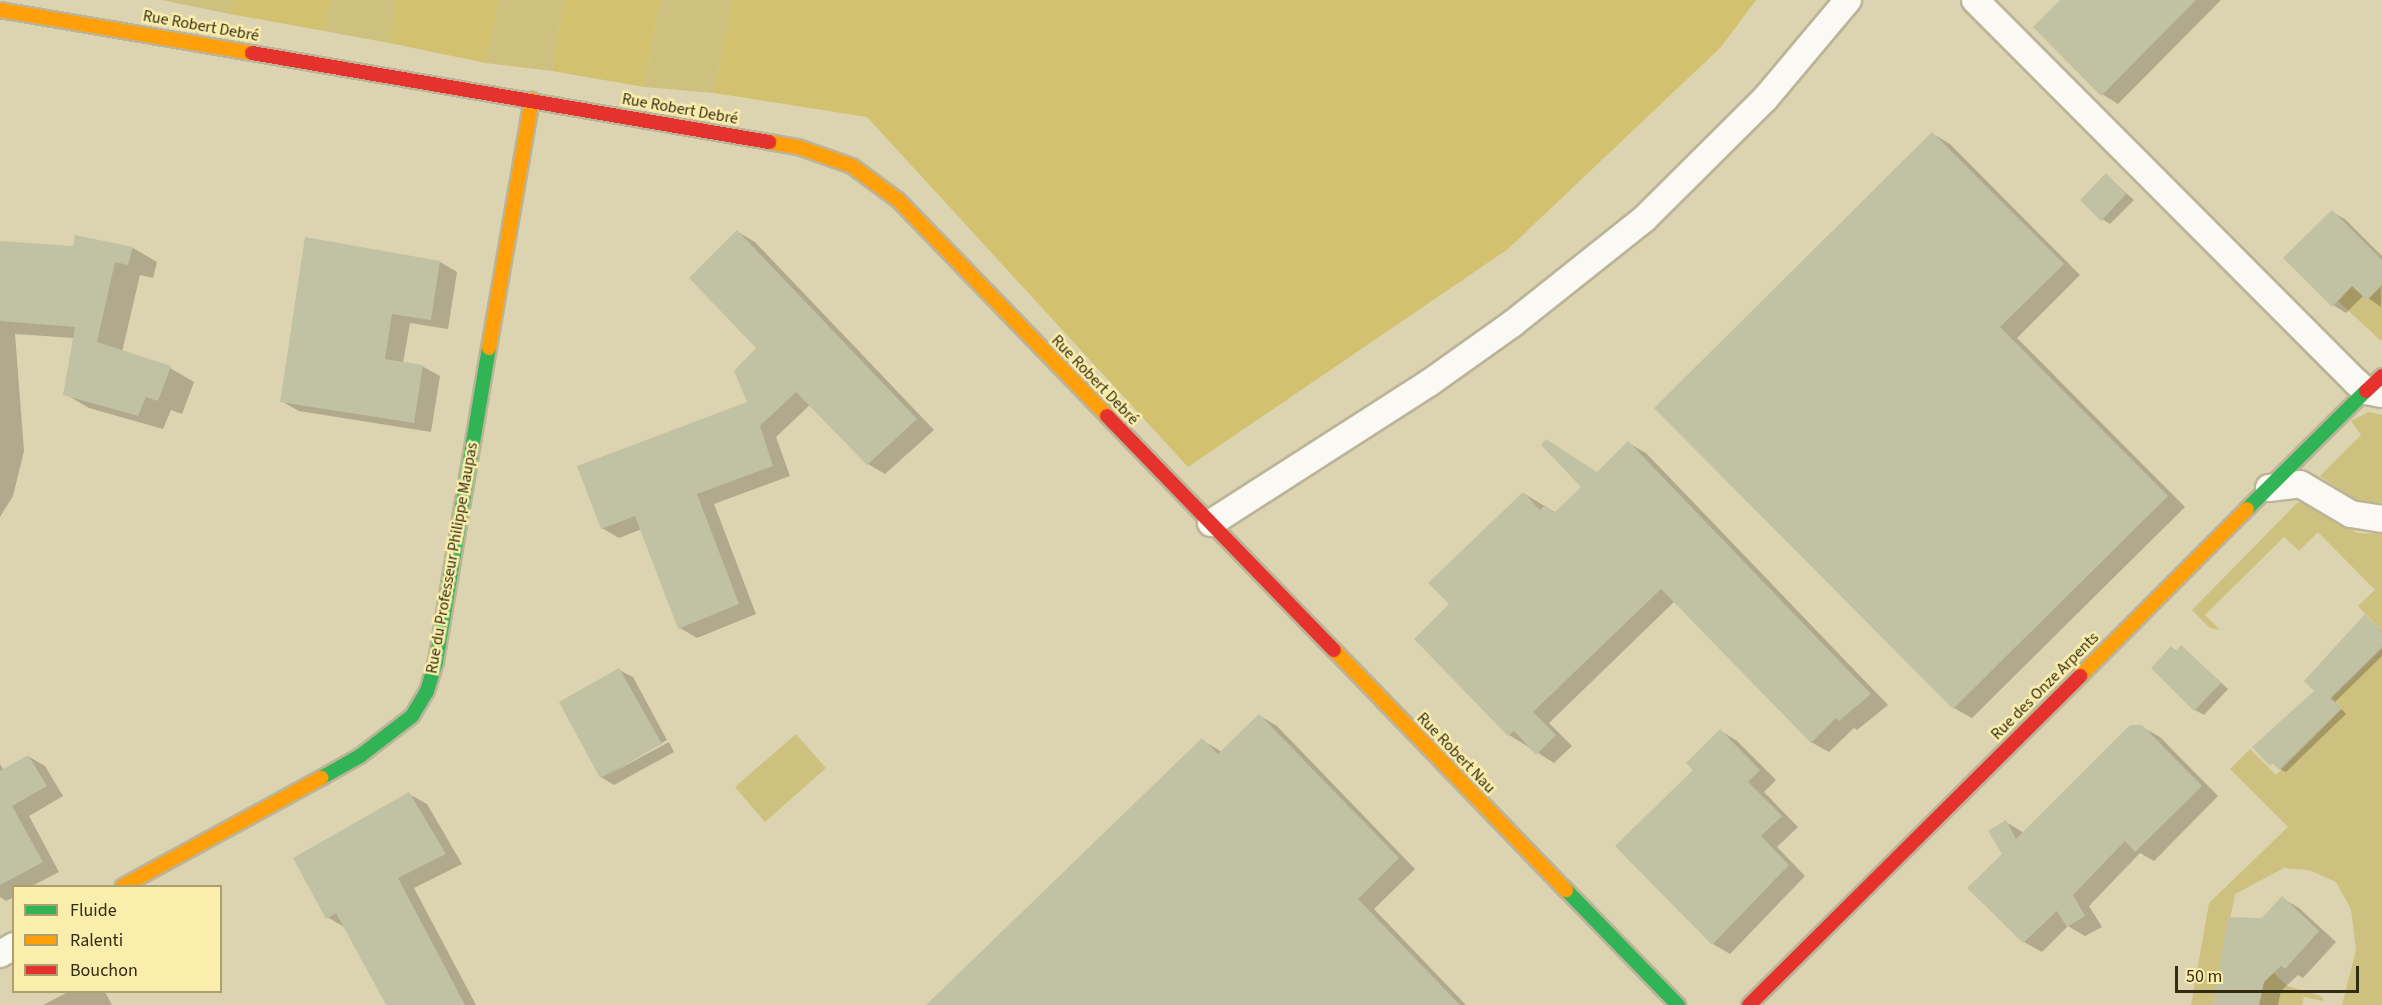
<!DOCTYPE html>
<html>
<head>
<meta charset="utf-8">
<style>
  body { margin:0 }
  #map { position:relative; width:2382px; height:1005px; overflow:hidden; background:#dcd4b0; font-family:"Source Sans 3",sans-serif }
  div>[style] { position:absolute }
  .green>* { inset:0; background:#cec07f }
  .forest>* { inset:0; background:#d2c16e }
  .shadow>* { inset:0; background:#0003 }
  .building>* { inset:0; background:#c1c1a4 }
  .roads { filter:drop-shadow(2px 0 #bbb498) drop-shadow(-2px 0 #bbb498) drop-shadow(0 2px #bbb498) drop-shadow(0 -2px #bbb498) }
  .street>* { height:26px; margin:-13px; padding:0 13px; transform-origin:13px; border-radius:13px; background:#faf9f3 }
  .fast>* { height:14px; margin:-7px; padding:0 7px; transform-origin:7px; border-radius:7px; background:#30b455 }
  .slow>* { height:14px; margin:-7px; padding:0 7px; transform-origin:7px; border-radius:7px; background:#ff9f0a }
  .jam>* { height:14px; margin:-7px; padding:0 7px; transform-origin:7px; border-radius:7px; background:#e5322d }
  span { translate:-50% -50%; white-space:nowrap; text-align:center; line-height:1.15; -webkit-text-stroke:5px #fbeeac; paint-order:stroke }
  .street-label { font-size:16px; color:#322c12 }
  .legend { position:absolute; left:12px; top:885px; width:210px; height:108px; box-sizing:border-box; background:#fbeeac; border:2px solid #aba06e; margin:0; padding:8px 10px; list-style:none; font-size:18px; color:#322c12 }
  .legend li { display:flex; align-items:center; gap:12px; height:30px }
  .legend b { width:30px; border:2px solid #aba06e }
  .scale { position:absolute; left:2175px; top:966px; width:184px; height:27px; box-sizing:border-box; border:3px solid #322c12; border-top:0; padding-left:8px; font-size:18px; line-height:21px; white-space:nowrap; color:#322c12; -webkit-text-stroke:4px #fbeeac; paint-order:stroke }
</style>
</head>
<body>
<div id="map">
  <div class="green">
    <div style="clip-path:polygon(161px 0,232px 0,230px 14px)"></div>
    <div style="clip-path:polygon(331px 0,396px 0,389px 43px,324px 31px)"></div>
    <div style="clip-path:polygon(499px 0,564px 0,552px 71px,486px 63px)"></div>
    <div style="clip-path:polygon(660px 0,732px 0,714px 93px,644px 87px)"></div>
    <div style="clip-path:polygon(2382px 285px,2382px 339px,2381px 341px,2338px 301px,2352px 286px,2367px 300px)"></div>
    <div style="clip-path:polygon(2369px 412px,2382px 415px,2382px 502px,2375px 504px,2353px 499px,2320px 476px,2361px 435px,2351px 421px)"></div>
    <div style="clip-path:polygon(2308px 502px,2357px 533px,2382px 534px,2382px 631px,2358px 606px,2375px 590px,2318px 532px,2299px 551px,2284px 537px,2205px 615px,2220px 630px,2210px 628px,2192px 610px,2297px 503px)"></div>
    <div style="clip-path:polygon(2382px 649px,2382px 1005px,2342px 1005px,2356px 950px,2351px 909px,2336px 882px,2309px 870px,2284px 868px,2235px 894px,2213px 1005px,2191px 1005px,2209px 903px,2288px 827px,2230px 769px,2250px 749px,2276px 775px,2342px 709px,2332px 698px)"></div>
    <div style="clip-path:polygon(796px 734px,826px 768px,765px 822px,735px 787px)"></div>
    <div style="clip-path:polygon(2267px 966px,2287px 986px,2321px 996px,2324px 1001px,2304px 997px,2302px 1005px,2259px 1005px)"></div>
  </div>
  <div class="forest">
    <div style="clip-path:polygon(232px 0,331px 0,324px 31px,230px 14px)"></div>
    <div style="clip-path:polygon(396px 0,499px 0,486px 63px,389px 43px)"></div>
    <div style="clip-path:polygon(564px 0,660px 0,644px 87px,552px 71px)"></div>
    <div style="clip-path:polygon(732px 0,1756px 0,1721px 47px,1508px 249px,1188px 467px,867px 117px,714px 93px)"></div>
  </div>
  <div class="shadow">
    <div style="clip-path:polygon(2062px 0,2221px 0,2118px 104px,2102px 94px)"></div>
    <div style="clip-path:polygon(1933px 134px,1950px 144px,2080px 275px,2017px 338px,2185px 507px,1972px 718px,1954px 708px)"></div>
    <div style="clip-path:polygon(2106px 175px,2134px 200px,2110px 224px,2102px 219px)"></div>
    <div style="clip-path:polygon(2332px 212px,2345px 219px,2382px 256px,2381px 307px,2364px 295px,2346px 313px,2333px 305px)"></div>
    <div style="clip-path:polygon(738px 232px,755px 242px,934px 430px,885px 474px,868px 464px,811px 404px,776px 437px,790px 476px,714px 504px,756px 614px,697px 638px,680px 628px,642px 529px,619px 538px,602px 528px,749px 402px,758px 348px)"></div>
    <div style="clip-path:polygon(76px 237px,133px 248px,157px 262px,153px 278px,140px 275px,122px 352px,170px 368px,194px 382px,182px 414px,171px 410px,163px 429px,89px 408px,65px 394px,74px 338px,15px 334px,24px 451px,13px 496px,0 517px,0 244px,74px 248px)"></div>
    <div style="clip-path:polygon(440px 262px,457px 272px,448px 329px,410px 323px,403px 363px,422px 366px,440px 376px,431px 432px,299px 411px,281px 401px)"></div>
    <div style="clip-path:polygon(1628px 443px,1646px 453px,1888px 705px,1857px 730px,1854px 728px,1829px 752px,1811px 742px,1675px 601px,1549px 723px,1572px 746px,1554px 763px,1509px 735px,1416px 639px,1451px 604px,1523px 493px,1556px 513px)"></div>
    <div style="clip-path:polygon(2365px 616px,2382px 631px,2382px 656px,2335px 702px,2346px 714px,2286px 772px,2280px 769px,2316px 691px)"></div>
    <div style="clip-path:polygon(2182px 647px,2228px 689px,2204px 715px,2195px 710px,2172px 648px,2177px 651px)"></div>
    <div style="clip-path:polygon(619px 670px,633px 677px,667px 740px,606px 776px,669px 742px,674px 752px,614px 785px,601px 777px)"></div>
    <div style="clip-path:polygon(1260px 716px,1277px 726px,1415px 869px,1374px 909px,1466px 1005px,928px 1005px,1202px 740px,1222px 752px)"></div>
    <div style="clip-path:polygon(2142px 727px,2160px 737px,2218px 796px,2154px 861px,2140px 853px,2089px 906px,2102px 927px,2085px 936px,2068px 926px,2042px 952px,2024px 942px,1969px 888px,2004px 854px,2006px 822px,2024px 833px)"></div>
    <div style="clip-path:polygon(1721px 731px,1737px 741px,1776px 780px,1764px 792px,1798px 827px,1777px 847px,1805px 876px,1730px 954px,1713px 944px,1617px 846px,1696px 770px)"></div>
    <div style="clip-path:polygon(28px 756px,45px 766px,63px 796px,29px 816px,59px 872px,32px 886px,14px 886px,14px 897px,6px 901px,0 897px,0 764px,4px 771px)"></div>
    <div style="clip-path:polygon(409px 794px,427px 804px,462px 864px,414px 888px,476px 1005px,387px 1005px,346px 928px,327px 917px)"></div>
    <div style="clip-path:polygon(2282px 898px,2299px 908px,2336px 942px,2303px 978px,2298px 975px,2281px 991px,2278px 1005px,2214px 1005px,2262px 920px)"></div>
    <div style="clip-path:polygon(68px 992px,105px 992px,112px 1005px,43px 1005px)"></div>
  </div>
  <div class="building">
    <div style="clip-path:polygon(2060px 0,2196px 0,2101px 96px,2033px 27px)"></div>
    <div style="clip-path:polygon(1932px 132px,2064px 264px,2000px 327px,2168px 496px,1953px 709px,1654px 408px)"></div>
    <div style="clip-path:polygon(2106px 173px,2126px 194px,2101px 221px,2080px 200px)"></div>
    <div style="clip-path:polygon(2332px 210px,2382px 260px,2382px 285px,2367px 300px,2352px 286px,2332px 307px,2283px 258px)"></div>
    <div style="clip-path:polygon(737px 230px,917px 419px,867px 465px,796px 392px,760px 426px,773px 466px,697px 494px,739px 604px,678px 629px,635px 516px,601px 529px,577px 466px,747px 402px,734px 371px,756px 348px,689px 278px)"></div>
    <div style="clip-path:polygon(75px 235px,133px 247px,128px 265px,115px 262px,97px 342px,171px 366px,158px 401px,146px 397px,138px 416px,63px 395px,75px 327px,0 321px,0 241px,73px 246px)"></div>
    <div style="clip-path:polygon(305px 237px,440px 261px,431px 320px,392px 314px,385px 359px,423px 365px,414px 423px,280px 402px)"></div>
    <div style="clip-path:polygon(1546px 439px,1597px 472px,1628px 441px,1871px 694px,1839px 721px,1836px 718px,1811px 743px,1661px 589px,1533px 712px,1556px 735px,1536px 755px,1514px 731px,1508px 736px,1414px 639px,1449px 604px,1428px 583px,1523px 492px,1540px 510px,1545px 505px,1554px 513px,1581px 487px,1541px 445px)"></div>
    <div style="clip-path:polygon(2365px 614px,2382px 632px,2382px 647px,2330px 698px,2341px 709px,2279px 770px,2273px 763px,2270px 766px,2252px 747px,2314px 691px,2304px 681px)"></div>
    <div style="clip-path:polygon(2181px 645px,2221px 683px,2194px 711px,2151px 668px,2171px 646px,2176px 651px)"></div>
    <div style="clip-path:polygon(619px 668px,662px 744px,600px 778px,559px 702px)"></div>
    <div style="clip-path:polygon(1259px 714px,1399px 858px,1358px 899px,1460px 1005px,926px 1005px,1202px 738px,1218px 754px)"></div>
    <div style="clip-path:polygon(2130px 725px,2142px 725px,2202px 786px,2135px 852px,2125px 841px,2073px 895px,2085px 916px,2067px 927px,2057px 911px,2023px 943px,1967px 888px,2002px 854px,1988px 831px,2006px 820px,2016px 839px)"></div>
    <div style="clip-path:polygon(1720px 729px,1760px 770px,1748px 782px,1782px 816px,1761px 836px,1789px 865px,1712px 945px,1615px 846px,1693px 770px,1686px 763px)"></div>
    <div style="clip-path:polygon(28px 755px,47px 786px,12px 806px,43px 862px,0 885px,0 771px)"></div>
    <div style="clip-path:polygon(409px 792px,446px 854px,398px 878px,465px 1005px,386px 1005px,336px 913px,326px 919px,293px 858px)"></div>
    <div style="clip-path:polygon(2282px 896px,2319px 931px,2285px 969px,2281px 966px,2264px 982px,2259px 1005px,2213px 1005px,2228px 917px,2262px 918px)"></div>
  </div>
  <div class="roads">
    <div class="street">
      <div style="left:1975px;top:0;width:540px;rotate:45.08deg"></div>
      <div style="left:2356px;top:382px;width:13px;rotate:42deg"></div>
      <div style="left:2366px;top:391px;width:16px;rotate:11deg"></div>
      <div style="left:2269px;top:488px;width:31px;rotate:-7deg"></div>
      <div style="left:2300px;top:484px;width:59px;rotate:30.5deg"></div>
      <div style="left:2351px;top:514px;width:31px;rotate:9deg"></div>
      <div style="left:1211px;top:523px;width:259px;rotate:-32.7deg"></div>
      <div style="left:1429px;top:383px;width:102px;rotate:-35.4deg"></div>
      <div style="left:1512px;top:324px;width:169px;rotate:-38.5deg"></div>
      <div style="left:1644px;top:219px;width:170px;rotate:-44.8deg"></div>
      <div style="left:1765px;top:99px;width:129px;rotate:-50deg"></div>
      <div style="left:0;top:954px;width:16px;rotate:-30deg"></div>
    </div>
    <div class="fast">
      <div style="left:2247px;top:509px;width:168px;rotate:-44.8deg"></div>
      <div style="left:321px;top:778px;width:45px;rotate:-29.4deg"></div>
      <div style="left:360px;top:756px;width:66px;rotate:-37.6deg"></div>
      <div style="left:412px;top:716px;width:29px;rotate:-59deg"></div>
      <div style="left:427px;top:691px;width:31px;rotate:-73deg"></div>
      <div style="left:436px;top:661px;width:317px;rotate:-80.4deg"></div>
      <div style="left:1566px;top:890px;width:161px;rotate:45.8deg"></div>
    </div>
    <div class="slow">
      <div style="left:0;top:10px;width:256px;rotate:9.7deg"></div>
      <div style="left:769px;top:142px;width:29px;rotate:10deg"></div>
      <div style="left:798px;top:147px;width:57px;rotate:19.4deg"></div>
      <div style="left:852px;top:166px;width:57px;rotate:36.5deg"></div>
      <div style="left:898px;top:200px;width:301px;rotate:45.9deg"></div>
      <div style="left:489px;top:348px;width:252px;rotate:-80.2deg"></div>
      <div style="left:1334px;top:650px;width:334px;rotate:46deg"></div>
      <div style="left:2080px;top:676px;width:236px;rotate:-45deg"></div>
      <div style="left:123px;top:886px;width:226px;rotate:-28.6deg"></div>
    </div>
    <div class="jam">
      <div style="left:252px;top:53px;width:525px;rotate:9.77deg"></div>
      <div style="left:2366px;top:391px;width:22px;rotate:-43deg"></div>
      <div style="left:1107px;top:416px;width:326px;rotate:45.9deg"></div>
      <div style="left:1749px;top:1005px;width:467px;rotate:-44.8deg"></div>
    </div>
  </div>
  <div class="street-label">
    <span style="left:201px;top:26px;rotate:10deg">Rue Robert Debré</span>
    <span style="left:680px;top:109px;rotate:10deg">Rue Robert Debré</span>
    <span style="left:1095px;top:380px;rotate:46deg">Rue Robert Debré</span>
    <span style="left:452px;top:558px;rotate:-80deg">Rue du Professeur Philippe Maupas</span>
    <span style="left:2045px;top:686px;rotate:-45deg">Rue des Onze Arpents</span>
    <span style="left:1456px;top:753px;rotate:46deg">Rue Robert Nau</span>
  </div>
  <ul class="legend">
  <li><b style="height:8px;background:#30b455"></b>Fluide</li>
  <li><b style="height:8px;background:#ff9f0a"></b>Ralenti</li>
  <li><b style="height:8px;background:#e5322d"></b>Bouchon</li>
  </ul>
  <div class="scale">50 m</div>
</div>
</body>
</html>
